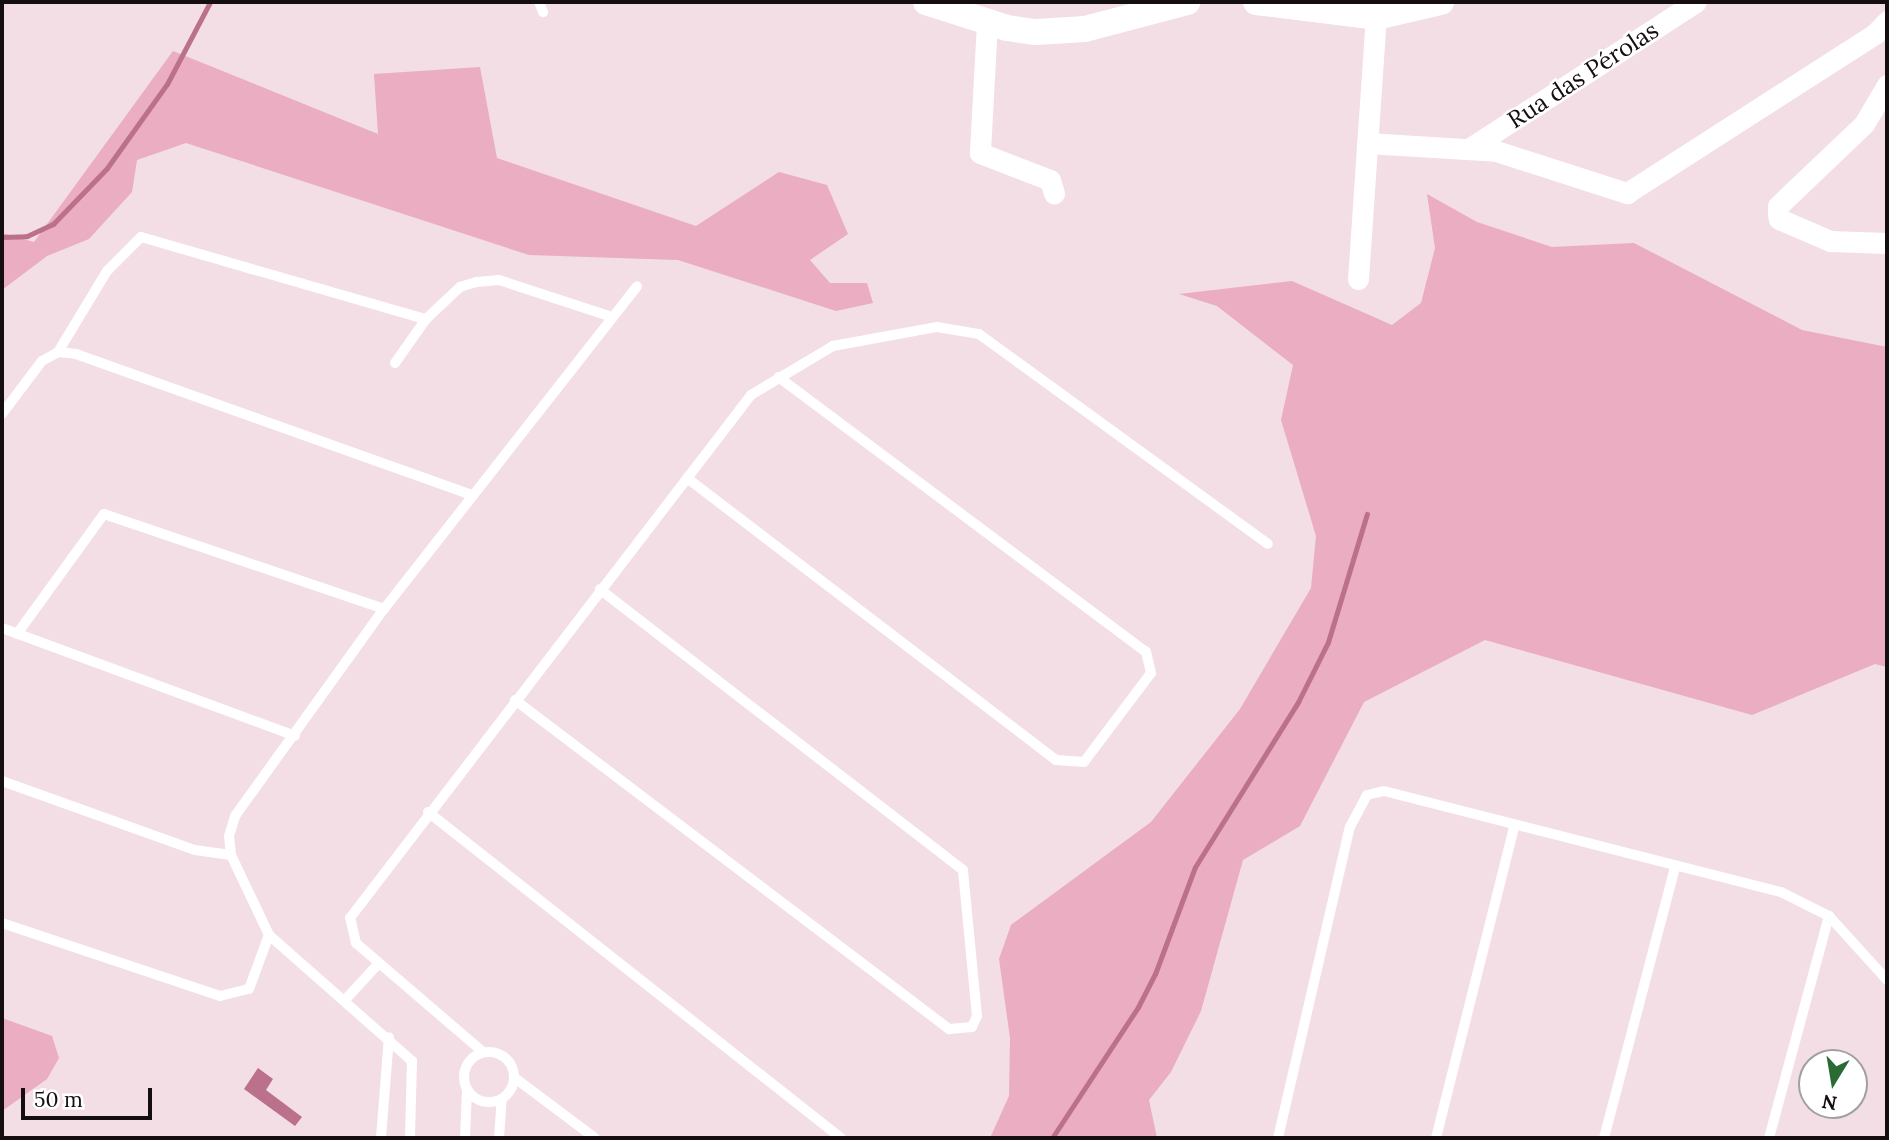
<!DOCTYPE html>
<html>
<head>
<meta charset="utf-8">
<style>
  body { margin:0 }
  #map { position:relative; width:1889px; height:1140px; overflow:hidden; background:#f2dee4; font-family:Lora,serif }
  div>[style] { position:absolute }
  .green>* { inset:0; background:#eaadc1 }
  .water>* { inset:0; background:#bb708b }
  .stream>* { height:5px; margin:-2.5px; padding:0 2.5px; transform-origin:2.5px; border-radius:2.5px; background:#bb708b }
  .service>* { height:10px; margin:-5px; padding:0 5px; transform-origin:5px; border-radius:5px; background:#fff }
  .service>.ring { margin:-5px; padding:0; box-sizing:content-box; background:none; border:10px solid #fff; border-radius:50% }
  .minor>* { height:21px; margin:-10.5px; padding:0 10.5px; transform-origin:10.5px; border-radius:10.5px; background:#fff }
  .tertiary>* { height:26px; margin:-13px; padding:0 13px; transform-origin:13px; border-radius:13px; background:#fff }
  span { translate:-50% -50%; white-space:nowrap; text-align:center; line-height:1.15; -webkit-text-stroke:5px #fff; paint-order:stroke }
  .street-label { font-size:24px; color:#140e10 }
  .frame { position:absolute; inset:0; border:4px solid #140e10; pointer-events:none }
  .north { position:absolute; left:1798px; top:1049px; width:70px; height:70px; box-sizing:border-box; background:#fff; border:2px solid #a19f9f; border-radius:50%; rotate:191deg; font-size:19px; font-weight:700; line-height:28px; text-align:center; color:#140e10 }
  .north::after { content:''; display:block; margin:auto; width:24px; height:32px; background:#2a6b35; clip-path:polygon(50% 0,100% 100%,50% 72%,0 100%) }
  .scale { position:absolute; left:21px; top:1088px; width:131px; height:32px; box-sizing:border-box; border:4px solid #140e10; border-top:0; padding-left:9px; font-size:21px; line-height:24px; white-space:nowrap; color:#140e10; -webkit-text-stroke:5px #fff; paint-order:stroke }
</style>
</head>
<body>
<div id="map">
  <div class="green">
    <div style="clip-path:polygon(173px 51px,378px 134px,374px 74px,480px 67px,497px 158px,696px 226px,779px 172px,827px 185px,848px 234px,810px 260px,830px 283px,867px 283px,873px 303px,836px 311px,678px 260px,529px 255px,186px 143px,137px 160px,132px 192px,89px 239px,47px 256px,2px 290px,2px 233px,34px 242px)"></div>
    <div style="clip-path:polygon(1427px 194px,1477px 222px,1552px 247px,1634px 243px,1802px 330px,1887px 347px,1887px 667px,1875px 664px,1752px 715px,1485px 640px,1364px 702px,1300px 826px,1243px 860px,1201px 1011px,1171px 1072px,1149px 1100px,1157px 1138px,990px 1138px,1009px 1096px,1010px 1038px,999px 959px,1011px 925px,1151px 822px,1240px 709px,1311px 588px,1316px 536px,1281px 420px,1293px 365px,1217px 306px,1179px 294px,1292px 281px,1392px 325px,1421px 303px,1435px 248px)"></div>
    <div style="clip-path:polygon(2px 1018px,52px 1036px,59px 1058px,47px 1079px,2px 1111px)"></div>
  </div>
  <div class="water">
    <div style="clip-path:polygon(258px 1068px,273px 1079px,266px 1090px,302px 1117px,295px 1126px,244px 1089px)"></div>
  </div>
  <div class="stream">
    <div style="left:2px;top:237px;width:25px;rotate:-2deg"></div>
    <div style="left:27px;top:236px;width:29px;rotate:-25deg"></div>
    <div style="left:53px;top:224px;width:78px;rotate:-46deg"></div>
    <div style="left:107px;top:168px;width:103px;rotate:-54.5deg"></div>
    <div style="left:167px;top:84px;width:93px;rotate:-62.3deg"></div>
    <div style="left:1052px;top:1138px;width:157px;rotate:-56.7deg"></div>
    <div style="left:1138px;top:1007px;width:37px;rotate:-63deg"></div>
    <div style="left:1155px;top:974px;width:114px;rotate:-69.5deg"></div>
    <div style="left:1195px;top:867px;width:195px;rotate:-58deg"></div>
    <div style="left:1298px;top:702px;width:67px;rotate:-63.4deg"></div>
    <div style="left:1328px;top:642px;width:134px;rotate:-73.1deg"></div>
  </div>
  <div class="service">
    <div style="left:539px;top:2px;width:11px;rotate:68deg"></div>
    <div style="left:58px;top:352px;width:95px;rotate:-58.8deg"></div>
    <div style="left:107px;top:271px;width:48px;rotate:-45deg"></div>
    <div style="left:141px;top:237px;width:297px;rotate:16.1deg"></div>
    <div style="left:395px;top:363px;width:54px;rotate:-54.8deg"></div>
    <div style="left:426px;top:319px;width:47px;rotate:-43.3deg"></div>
    <div style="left:460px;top:287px;width:17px;rotate:-17deg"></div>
    <div style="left:476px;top:282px;width:23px;rotate:-5deg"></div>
    <div style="left:499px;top:280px;width:119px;rotate:18.1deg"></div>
    <div style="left:2px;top:414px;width:66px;rotate:-53deg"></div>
    <div style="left:42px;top:361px;width:18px;rotate:-29deg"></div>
    <div style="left:58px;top:352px;width:18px;rotate:6deg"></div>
    <div style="left:76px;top:354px;width:421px;rotate:19.6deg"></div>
    <div style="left:687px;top:478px;width:464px;rotate:37.4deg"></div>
    <div style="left:1056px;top:760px;width:28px;rotate:4deg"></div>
    <div style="left:1084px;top:762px;width:111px;rotate:-53deg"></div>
    <div style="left:1151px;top:673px;width:22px;rotate:-103deg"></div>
    <div style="left:1146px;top:652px;width:459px;rotate:-143.2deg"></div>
    <div style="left:2px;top:628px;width:312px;rotate:20.2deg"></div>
    <div style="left:17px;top:634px;width:148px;rotate:-54.1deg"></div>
    <div style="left:104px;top:514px;width:296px;rotate:18.7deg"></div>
    <div style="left:515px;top:700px;width:545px;rotate:37.16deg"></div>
    <div style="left:949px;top:1029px;width:23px;rotate:-5deg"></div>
    <div style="left:972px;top:1027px;width:12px;rotate:-66deg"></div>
    <div style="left:977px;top:1016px;width:147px;rotate:-95.5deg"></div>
    <div style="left:963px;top:870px;width:459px;rotate:-142.3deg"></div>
    <div style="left:2px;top:781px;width:205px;rotate:19.7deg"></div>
    <div style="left:195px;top:850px;width:36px;rotate:8deg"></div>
    <div style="left:428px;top:812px;width:526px;rotate:38.29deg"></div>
    <div style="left:2px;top:923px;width:230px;rotate:18.5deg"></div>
    <div style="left:220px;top:996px;width:30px;rotate:-14deg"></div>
    <div style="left:249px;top:989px;width:58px;rotate:-69.7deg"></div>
    <div style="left:269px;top:935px;width:89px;rotate:-115.4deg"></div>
    <div style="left:231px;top:855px;width:19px;rotate:-96deg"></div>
    <div style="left:229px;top:836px;width:21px;rotate:-73deg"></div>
    <div style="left:235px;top:816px;width:255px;rotate:-54.3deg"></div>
    <div style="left:384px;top:609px;width:410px;rotate:-51.9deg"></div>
    <div style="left:269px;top:935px;width:191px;rotate:41.4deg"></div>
    <div style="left:412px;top:1061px;width:77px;rotate:91.5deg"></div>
    <div style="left:345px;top:1000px;width:50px;rotate:-47.4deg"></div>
    <div class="ring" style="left:464px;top:1052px;width:40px;height:40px"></div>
    <div style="left:483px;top:1052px;width:167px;rotate:-139.4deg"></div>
    <div style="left:356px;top:943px;width:26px;rotate:-103deg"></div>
    <div style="left:350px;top:918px;width:659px;rotate:-52.52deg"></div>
    <div style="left:751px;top:395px;width:96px;rotate:-30.9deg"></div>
    <div style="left:833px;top:346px;width:106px;rotate:-10.4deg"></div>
    <div style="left:937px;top:327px;width:43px;rotate:9.5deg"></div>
    <div style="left:979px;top:334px;width:357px;rotate:36deg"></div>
    <div style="left:515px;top:1078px;width:100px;rotate:36.9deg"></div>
    <div style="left:381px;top:1138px;width:101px;rotate:-85.5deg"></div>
    <div style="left:465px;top:1138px;width:48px;rotate:-87.6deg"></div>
    <div style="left:499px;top:1138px;width:39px;rotate:-86deg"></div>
    <div style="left:1278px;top:1138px;width:319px;rotate:-77deg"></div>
    <div style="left:1350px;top:827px;width:36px;rotate:-62deg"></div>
    <div style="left:1367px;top:795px;width:17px;rotate:-13deg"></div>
    <div style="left:1384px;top:791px;width:410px;rotate:14.3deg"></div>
    <div style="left:1781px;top:892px;width:54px;rotate:26.6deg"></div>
    <div style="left:1829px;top:916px;width:86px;rotate:47.8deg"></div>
    <div style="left:1436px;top:1138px;width:321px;rotate:-75.9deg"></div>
    <div style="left:1604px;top:1138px;width:279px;rotate:-75.3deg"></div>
    <div style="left:1769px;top:1138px;width:230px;rotate:-74.9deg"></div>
  </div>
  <div class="minor">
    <div style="left:987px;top:22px;width:131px;rotate:93.1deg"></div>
    <div style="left:980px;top:153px;width:75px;rotate:21.1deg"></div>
    <div style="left:1050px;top:180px;width:14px;rotate:73deg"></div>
    <div style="left:1887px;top:85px;width:45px;rotate:120.5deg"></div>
    <div style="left:1864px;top:124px;width:119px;rotate:136.4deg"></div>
    <div style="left:1778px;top:206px;width:8px;rotate:90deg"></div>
    <div style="left:1778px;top:214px;width:5px;rotate:79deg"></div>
    <div style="left:1779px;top:219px;width:56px;rotate:23.3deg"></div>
    <div style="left:1830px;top:241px;width:57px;rotate:2deg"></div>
    <div style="left:1367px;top:143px;width:129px;rotate:3.5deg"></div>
    <div style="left:1496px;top:151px;width:138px;rotate:17.8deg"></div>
    <div style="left:1627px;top:193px;width:295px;rotate:-32.7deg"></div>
    <div style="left:1875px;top:34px;width:18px;rotate:-47deg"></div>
    <div style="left:1470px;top:148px;width:269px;rotate:-32.9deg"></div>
    <div style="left:1358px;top:279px;width:263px;rotate:-86.1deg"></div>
  </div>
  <div class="tertiary">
    <div style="left:926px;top:2px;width:85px;rotate:17.8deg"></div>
    <div style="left:1007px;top:28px;width:29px;rotate:8deg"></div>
    <div style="left:1036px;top:32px;width:49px;rotate:-3.5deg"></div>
    <div style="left:1085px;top:29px;width:106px;rotate:-14.8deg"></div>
    <div style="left:1256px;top:2px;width:121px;rotate:7.1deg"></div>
    <div style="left:1376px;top:17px;width:67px;rotate:-13deg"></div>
  </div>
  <div class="street-label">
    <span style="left:1583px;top:75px;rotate:-33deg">Rua das Pérolas</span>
  </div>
  <div class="frame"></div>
  <div class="north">N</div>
  <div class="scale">50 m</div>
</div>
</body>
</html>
